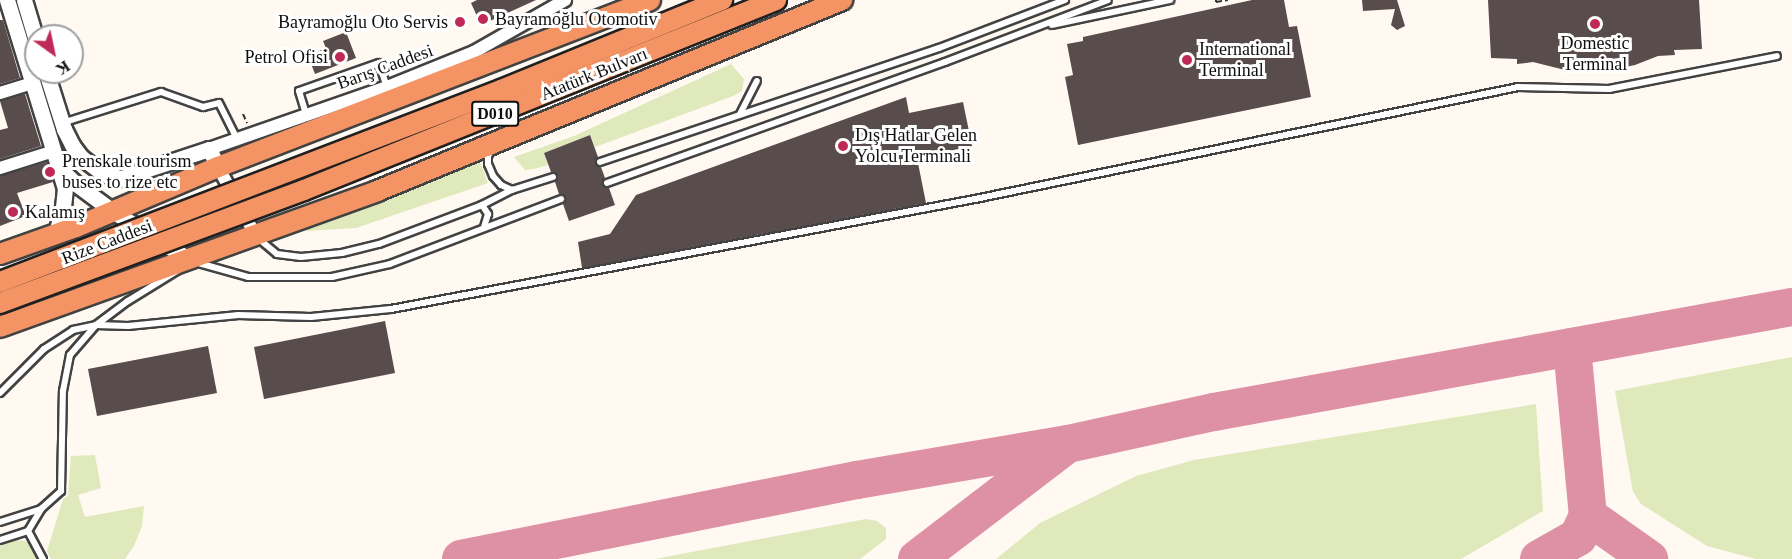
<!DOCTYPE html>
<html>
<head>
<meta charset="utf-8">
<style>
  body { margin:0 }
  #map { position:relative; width:1792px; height:559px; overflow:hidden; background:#fff9f2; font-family:Georgia,serif }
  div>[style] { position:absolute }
  .green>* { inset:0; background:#dfe9bb }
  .taxiway>* { height:38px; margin:-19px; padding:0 19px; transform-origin:19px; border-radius:19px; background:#de91a5 }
  .building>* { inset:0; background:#584d4c }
  .path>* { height:2px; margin-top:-1px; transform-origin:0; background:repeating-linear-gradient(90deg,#313131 0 6px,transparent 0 9px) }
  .roads { filter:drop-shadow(2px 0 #424242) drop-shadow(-2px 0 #424242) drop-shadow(0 2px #424242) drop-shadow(0 -2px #424242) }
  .service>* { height:6px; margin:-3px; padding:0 3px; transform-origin:3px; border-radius:3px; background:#fff }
  .minor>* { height:12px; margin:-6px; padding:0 6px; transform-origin:6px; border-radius:6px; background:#fff }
  .tertiary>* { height:15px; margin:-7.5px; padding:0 7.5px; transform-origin:7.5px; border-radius:7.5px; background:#fff }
  .trunk>* { height:20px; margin:-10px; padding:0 10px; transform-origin:10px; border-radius:10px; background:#f49464 }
  .bridges { filter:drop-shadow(2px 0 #202020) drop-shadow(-2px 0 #202020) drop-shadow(0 2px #202020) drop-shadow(0 -2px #202020) }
  .trunk-bridge>* { height:20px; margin:-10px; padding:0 10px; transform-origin:10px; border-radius:10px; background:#f49464 }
  .dots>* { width:16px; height:16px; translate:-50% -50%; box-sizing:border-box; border:3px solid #fff; border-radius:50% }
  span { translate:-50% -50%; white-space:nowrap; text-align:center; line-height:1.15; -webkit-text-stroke:6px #fff; paint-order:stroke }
  .shield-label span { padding:2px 4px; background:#fff; border:2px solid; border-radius:4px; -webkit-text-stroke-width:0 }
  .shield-label { font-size:16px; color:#0f0f0f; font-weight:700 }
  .poi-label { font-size:18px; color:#0f0f0f }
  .left { translate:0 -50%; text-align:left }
  .right { translate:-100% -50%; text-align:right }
  .street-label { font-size:18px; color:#0f0f0f }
  .north { position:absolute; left:24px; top:24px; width:60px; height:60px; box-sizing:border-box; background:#fff; border:2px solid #9f9f9f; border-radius:50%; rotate:147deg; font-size:16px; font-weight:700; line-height:24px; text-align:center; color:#0f0f0f }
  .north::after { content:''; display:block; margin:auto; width:21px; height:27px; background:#be2958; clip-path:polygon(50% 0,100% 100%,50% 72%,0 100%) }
</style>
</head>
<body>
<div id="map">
  <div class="green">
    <div style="clip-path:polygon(731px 64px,744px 79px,742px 91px,733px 96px,595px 147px,590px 135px,544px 153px,548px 165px,534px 169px,525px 170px,514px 157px,574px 136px)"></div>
    <div style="clip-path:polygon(480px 162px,488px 183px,356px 228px,307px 231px,300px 227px)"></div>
    <div style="clip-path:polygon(1792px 357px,1792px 559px,1756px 559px,1707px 546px,1641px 504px,1633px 492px,1615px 391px)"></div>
    <div style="clip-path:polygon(1536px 404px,1543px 511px,1461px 559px,996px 559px,1040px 523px,1136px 476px,1194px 460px)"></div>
    <div style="clip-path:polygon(95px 455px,101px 488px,78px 495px,85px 517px,144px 506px,142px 526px,134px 546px,125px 559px,51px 559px,47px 551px,63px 499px,68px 496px,71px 456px)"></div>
    <div style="clip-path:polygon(866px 519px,877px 521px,886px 528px,886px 539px,860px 559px,655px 559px)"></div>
    <div style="clip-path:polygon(0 538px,40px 543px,47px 559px,0 559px)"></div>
  </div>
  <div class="taxiway">
    <div style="left:1572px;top:347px;width:170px;rotate:84.6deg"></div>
    <div style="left:1588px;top:516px;width:75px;rotate:35.2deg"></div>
    <div style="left:461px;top:559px;width:404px;rotate:-11.3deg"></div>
    <div style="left:857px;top:480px;width:214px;rotate:-9.7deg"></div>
    <div style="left:1068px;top:444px;width:149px;rotate:-12.4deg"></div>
    <div style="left:1214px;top:412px;width:587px;rotate:-10.3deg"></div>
    <div style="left:917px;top:559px;width:183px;rotate:-37.4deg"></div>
    <div style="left:1539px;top:559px;width:45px;rotate:-29.4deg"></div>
    <div style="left:1578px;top:537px;width:23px;rotate:-65deg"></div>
  </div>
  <div class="building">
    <div style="clip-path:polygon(477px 0,536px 0,481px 25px,471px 3px)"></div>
    <div style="clip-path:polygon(1252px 0,1284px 0,1289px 27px,1297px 26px,1311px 97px,1078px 145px,1065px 77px,1073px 75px,1067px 44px,1083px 41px,1083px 37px)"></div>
    <div style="clip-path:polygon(1362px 0,1397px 0,1405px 26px,1397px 30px,1391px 25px,1395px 9px,1363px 11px)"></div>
    <div style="clip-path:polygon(1488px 0,1699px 0,1702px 49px,1674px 50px,1675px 55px,1658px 56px,1635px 65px,1600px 72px,1565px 70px,1533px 62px,1517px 64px,1517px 59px,1491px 58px)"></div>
    <div style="clip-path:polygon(0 20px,3px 20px,20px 78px,0 84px)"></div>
    <div style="clip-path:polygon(346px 32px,356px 58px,315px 74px,308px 56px,326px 48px,323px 41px)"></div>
    <div style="clip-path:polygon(25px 94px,41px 146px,0 159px,0 130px,8px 128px,0 101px)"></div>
    <div style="clip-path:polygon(906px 97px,909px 113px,963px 102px,972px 146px,917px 158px,926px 203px,582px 268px,578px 242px,610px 234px,636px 195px)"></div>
    <div style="clip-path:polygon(590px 135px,598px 157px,595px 164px,601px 167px,605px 178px,602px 184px,609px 188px,615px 205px,569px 221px,563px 204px,566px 197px,559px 194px,555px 182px,558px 175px,551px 172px,544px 153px)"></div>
    <div style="clip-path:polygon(47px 162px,53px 182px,17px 193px,25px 214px,23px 217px,0 226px,0 176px)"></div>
    <div style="clip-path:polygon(385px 321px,395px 373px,264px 399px,254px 347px)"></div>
    <div style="clip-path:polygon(208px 346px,217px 393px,97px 416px,88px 369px)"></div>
  </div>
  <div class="path">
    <div style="left:1216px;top:0;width:2px;rotate:90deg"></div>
    <div style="left:1216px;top:2px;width:12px;rotate:-9deg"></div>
    <div style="left:243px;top:114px;width:10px;rotate:66deg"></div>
  </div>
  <div class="roads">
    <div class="service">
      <div style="left:1052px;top:25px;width:121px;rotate:-12deg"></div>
      <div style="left:306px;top:114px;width:24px;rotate:-107deg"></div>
      <div style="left:299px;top:91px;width:85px;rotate:-19.3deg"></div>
      <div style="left:379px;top:63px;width:25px;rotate:72deg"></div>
      <div style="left:740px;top:114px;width:37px;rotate:-63deg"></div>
      <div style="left:62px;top:123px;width:104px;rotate:-17.4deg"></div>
      <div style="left:161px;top:92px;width:45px;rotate:19.7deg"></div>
      <div style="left:203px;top:107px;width:16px;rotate:-14deg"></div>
      <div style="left:219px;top:103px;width:40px;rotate:63.4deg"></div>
      <div style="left:492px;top:149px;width:8px;rotate:120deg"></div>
      <div style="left:488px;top:156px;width:8px;rotate:90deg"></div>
      <div style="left:488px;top:164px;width:13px;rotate:67deg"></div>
      <div style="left:493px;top:176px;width:12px;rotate:48deg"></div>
      <div style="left:501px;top:185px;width:12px;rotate:24deg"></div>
      <div style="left:600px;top:162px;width:358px;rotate:-18.6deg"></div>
      <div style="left:939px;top:48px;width:135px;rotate:-20.9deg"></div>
      <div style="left:607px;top:183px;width:359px;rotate:-19.7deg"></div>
      <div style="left:945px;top:62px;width:174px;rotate:-20.8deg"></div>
      <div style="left:482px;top:205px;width:11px;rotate:56deg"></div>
      <div style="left:488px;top:214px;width:14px;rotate:107deg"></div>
      <div style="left:259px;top:239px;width:23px;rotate:40deg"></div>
      <div style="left:277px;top:254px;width:24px;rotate:7deg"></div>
      <div style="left:301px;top:257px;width:41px;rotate:-5.6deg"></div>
      <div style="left:342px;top:253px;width:38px;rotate:-14deg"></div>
      <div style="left:379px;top:244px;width:110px;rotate:-20.7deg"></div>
      <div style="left:482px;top:205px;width:34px;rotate:-27deg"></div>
      <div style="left:512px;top:190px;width:43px;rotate:-17.6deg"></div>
      <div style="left:195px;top:262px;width:55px;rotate:15.8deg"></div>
      <div style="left:248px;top:277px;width:84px"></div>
      <div style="left:332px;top:277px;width:59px;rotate:-12.6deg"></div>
      <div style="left:390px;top:264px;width:183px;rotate:-20.8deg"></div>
      <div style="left:0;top:393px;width:62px;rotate:-45deg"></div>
      <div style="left:44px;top:349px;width:35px;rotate:-33deg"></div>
      <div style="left:73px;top:330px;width:24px;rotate:-12deg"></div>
      <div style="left:96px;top:325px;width:32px;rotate:2deg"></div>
      <div style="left:128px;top:326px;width:111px;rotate:-5.7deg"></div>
      <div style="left:238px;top:315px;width:73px;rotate:1.6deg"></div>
      <div style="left:311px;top:317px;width:80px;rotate:-5.7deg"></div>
      <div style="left:391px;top:309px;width:594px;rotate:-10.67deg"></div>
      <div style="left:975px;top:199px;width:554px;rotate:-11.65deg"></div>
      <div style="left:1518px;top:87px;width:91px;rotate:1.3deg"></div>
      <div style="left:1609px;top:89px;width:171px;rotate:-11.1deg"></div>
      <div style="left:0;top:522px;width:43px;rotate:-17.6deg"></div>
      <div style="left:41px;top:509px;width:27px;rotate:-42deg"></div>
      <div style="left:61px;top:491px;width:100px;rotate:-88.9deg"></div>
      <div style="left:63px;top:391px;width:37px;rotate:-79deg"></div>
      <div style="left:70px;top:355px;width:40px;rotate:-49deg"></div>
      <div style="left:96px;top:325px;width:40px;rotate:-37deg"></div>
      <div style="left:128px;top:301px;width:61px;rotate:-31.6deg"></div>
      <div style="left:28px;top:531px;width:32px;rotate:62deg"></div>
      <div style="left:0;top:540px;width:29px;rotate:-18deg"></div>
      <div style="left:28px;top:531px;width:26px;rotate:-59deg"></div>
    </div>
    <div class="minor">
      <div style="left:0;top:93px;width:34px;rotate:-17deg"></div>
      <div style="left:209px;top:149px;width:188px;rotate:-19.2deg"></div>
      <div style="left:387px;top:87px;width:94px;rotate:-21.9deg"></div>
      <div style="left:474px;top:52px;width:105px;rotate:-29.7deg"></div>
      <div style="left:218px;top:167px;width:79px;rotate:61.2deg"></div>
      <div style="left:0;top:168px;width:57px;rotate:-17.5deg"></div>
    </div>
    <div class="tertiary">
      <div style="left:7px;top:0;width:197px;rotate:72.9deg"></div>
      <div style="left:65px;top:188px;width:19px;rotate:96deg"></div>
      <div style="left:63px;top:207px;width:28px;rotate:105deg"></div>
      <div style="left:24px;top:0;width:42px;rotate:73.3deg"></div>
      <div style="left:46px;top:72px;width:60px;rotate:72.5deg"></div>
      <div style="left:64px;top:129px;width:18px;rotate:63deg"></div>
      <div style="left:72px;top:145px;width:15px;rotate:53deg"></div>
      <div style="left:81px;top:157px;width:26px;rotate:37deg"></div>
      <div style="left:102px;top:173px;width:20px;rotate:15deg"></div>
      <div style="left:121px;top:178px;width:93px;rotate:-18.2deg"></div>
      <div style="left:209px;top:149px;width:20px;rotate:63deg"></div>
      <div style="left:60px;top:169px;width:22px;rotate:43deg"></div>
      <div style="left:76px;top:184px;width:47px;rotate:36.4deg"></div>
      <div style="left:114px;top:212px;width:90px;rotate:32.3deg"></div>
    </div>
    <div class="trunk">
      <div style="left:0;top:254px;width:81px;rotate:-19.6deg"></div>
      <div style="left:76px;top:227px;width:154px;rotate:-22.9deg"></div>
      <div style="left:218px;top:167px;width:463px;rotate:-21.1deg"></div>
      <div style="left:0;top:327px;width:401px;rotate:-19.8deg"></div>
      <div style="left:377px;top:191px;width:503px;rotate:-22.33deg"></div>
    </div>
  </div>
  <div class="bridges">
    <div class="trunk-bridge">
      <div style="left:0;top:282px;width:537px;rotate:-20.97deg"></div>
      <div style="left:501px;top:90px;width:239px;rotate:-22.2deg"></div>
      <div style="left:0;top:303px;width:324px;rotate:-20.4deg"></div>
      <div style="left:304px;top:190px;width:509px;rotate:-21.93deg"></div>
    </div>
  </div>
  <div class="dots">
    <div style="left:483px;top:19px;background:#be2958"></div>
    <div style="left:460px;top:22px;background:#be2958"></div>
    <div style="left:1595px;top:24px;background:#be2958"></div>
    <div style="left:340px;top:57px;background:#be2958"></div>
    <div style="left:1187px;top:60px;background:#be2958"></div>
    <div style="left:843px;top:146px;background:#be2958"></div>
    <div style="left:50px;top:172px;background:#be2958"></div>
    <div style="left:13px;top:212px;background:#be2958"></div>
  </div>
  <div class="shield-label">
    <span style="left:495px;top:114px">D010</span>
  </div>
  <div class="poi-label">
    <span class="left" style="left:495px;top:19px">Bayramoğlu Otomotiv</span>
    <span class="right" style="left:448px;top:22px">Bayramoğlu Oto Servis</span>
    <span style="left:1595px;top:54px">Domestic<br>Terminal</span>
    <span class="left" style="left:1199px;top:60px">International<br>Terminal</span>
    <span class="right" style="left:328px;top:57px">Petrol Ofisi</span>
    <span class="left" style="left:855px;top:146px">Dış Hatlar Gelen<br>Yolcu Terminali</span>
    <span class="left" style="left:62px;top:172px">Prenskale tourism<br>buses to rize etc</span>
    <span class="left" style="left:25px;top:212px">Kalamış</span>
  </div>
  <div class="street-label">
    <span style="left:385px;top:67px;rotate:-20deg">Barış Caddesi</span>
    <span style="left:594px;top:74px;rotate:-22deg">Atatürk Bulvarı</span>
    <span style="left:107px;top:242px;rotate:-21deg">Rize Caddesi</span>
  </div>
  <div class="north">K</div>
</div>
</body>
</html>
